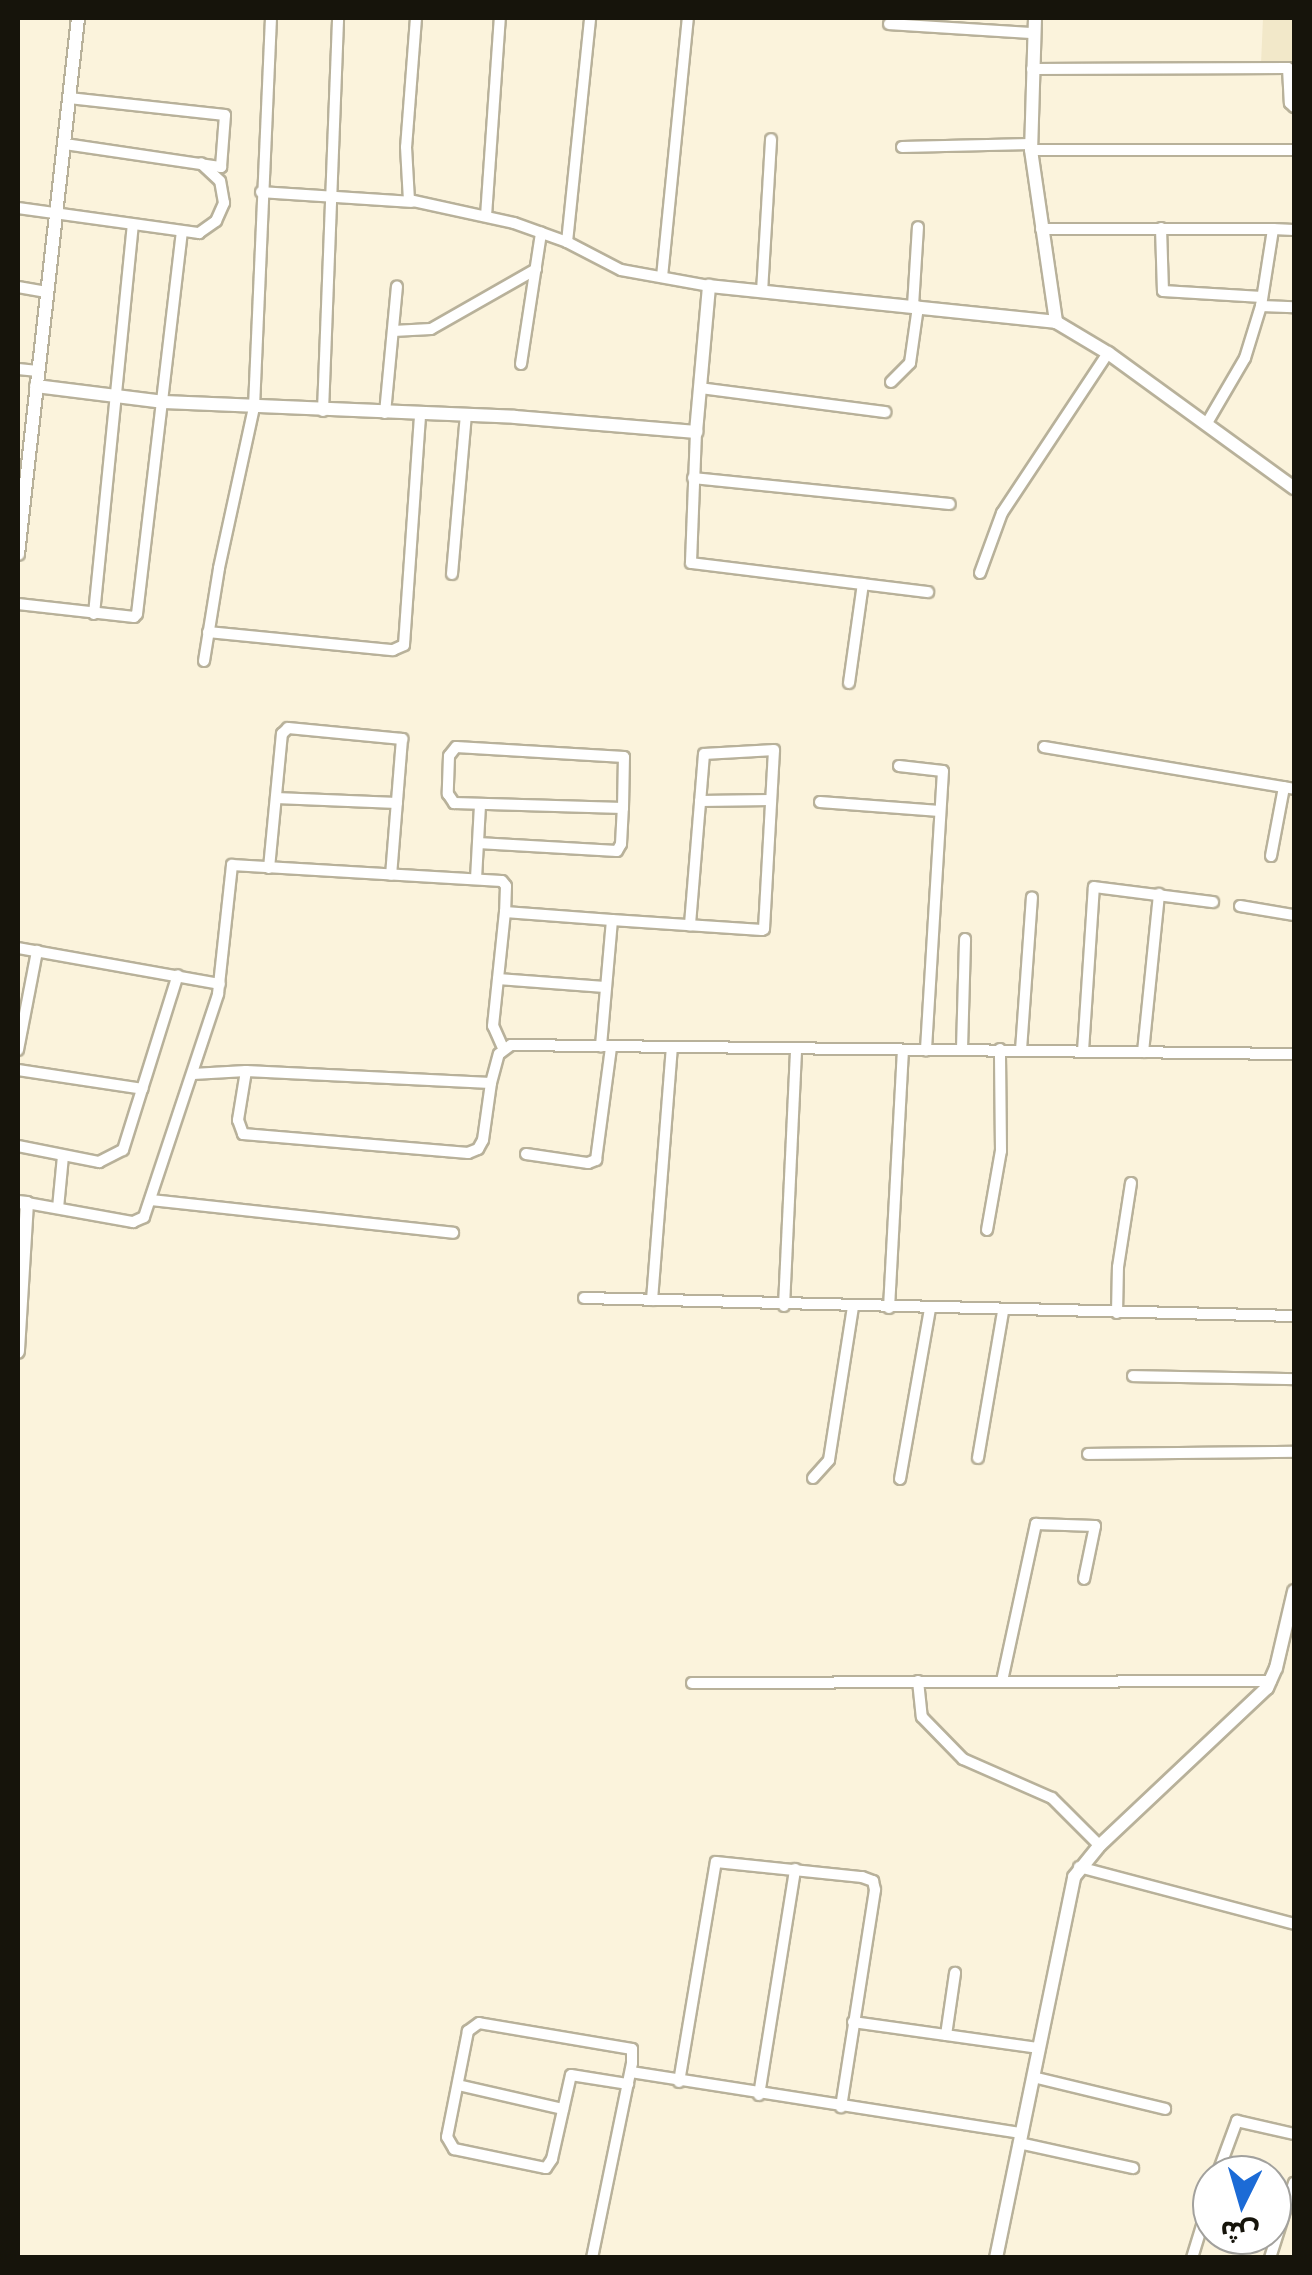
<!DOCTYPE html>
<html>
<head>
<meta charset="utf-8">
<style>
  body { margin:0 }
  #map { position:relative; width:1312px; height:2275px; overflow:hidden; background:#fbf3dc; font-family:"IBM Plex Sans","Noto Sans Arabic",sans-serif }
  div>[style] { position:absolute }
  .built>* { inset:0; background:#f2e8c9 }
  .roads { filter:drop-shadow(2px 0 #b8b19a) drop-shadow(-2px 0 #b8b19a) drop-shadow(0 2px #b8b19a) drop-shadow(0 -2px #b8b19a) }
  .minor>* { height:10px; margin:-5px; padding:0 5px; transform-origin:5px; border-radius:5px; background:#fff }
  .tertiary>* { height:12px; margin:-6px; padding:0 6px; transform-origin:6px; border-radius:6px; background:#fff }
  span { translate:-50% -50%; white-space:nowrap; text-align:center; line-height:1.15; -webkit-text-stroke:8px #fff; paint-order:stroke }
  .frame { position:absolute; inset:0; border:20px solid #16140b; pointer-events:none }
  .north { position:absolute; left:1192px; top:2155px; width:100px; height:100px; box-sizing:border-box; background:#fff; border:2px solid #a2a19d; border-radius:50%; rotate:185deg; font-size:28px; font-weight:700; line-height:40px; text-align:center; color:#16140b }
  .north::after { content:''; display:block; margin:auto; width:35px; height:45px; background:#1c6bd6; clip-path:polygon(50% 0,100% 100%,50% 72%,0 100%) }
</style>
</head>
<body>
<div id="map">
  <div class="built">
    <div style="clip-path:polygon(1263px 18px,1294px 18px,1294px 65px,1261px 64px)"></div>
  </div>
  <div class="roads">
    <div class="minor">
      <div style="left:416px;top:18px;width:129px;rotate:94.4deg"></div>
      <div style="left:406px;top:147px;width:53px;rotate:86.8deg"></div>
      <div style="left:409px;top:200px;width:107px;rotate:12.4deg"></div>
      <div style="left:514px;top:223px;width:56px;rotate:19.7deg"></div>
      <div style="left:567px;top:242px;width:61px;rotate:27.4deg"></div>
      <div style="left:621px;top:270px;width:89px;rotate:10.3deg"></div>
      <div style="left:889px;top:24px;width:145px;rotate:3.6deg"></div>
      <div style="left:1032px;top:69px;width:256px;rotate:-0.2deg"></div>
      <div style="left:1288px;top:68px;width:35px;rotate:87deg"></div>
      <div style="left:1290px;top:103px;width:6px;rotate:45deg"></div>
      <div style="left:65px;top:144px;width:158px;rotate:8.4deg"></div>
      <div style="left:221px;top:167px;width:52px;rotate:-85.6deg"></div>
      <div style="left:225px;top:115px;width:157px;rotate:-173.8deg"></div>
      <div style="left:902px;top:147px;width:129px;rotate:-1.3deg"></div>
      <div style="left:1031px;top:150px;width:263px"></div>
      <div style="left:261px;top:192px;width:151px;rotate:3.8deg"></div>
      <div style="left:18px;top:208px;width:183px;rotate:7.9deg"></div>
      <div style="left:199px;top:233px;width:21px;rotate:-35deg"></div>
      <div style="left:216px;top:221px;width:20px;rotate:-66deg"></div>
      <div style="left:224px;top:203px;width:22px;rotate:-100deg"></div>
      <div style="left:220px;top:181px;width:26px;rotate:-137deg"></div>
      <div style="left:486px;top:216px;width:198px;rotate:-86deg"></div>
      <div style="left:1161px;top:228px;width:63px;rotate:88.2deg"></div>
      <div style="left:1163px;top:291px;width:99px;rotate:3.5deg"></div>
      <div style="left:1041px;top:229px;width:232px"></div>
      <div style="left:567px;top:242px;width:225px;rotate:-84.1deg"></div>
      <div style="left:662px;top:277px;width:260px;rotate:-84.3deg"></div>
      <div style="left:18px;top:287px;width:29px;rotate:10deg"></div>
      <div style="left:762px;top:292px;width:153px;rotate:-86.6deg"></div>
      <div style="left:913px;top:306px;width:79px;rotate:-86.4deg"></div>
      <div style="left:1261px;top:306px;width:33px;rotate:2deg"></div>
      <div style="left:393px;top:331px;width:38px;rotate:-3deg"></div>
      <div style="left:431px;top:329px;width:121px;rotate:-29.7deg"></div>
      <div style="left:521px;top:364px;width:133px;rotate:-81.3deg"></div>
      <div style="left:18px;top:369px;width:20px;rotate:6deg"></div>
      <div style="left:891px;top:382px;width:27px;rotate:-45deg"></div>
      <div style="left:910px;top:363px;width:57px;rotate:-81.9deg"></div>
      <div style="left:700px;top:388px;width:187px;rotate:7.4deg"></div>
      <div style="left:323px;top:411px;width:393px;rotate:-87.8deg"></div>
      <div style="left:385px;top:413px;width:127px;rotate:-84.6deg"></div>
      <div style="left:1207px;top:423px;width:75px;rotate:-59.7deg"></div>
      <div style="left:1245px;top:358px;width:54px;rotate:-72.9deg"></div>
      <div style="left:1261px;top:306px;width:78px;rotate:-81.1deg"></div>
      <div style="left:1273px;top:229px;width:21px;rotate:3deg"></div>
      <div style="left:696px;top:432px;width:131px;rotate:92.2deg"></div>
      <div style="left:691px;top:563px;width:239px;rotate:7deg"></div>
      <div style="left:693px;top:478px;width:258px;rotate:5.8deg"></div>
      <div style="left:980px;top:573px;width:64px;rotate:-69.9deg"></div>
      <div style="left:1002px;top:513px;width:192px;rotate:-56.5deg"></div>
      <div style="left:452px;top:574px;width:160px;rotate:-85deg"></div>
      <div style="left:18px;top:604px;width:117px;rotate:6.4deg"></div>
      <div style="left:134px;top:617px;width:4px;rotate:-45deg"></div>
      <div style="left:137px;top:614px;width:385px;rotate:-83.3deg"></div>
      <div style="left:94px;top:614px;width:391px;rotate:-84.3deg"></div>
      <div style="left:208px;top:632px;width:186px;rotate:5.6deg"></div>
      <div style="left:393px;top:650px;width:12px;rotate:-24deg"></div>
      <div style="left:404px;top:645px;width:232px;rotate:-86deg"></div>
      <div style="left:204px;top:661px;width:94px;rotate:-80.8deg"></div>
      <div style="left:219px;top:568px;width:165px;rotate:-77.7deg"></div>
      <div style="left:254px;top:407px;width:389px;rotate:-87.5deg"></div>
      <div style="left:849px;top:683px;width:100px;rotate:-82deg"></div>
      <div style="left:1044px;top:747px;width:254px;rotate:9.5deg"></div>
      <div style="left:899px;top:766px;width:44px;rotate:6.5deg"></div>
      <div style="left:943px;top:771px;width:280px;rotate:93.5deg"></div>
      <div style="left:276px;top:798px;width:121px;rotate:2.4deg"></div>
      <div style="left:700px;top:801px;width:71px;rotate:-0.8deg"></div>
      <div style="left:820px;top:802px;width:120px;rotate:4.3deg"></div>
      <div style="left:478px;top:843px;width:139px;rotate:3.3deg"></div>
      <div style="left:617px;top:851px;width:8px;rotate:-60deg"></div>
      <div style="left:621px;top:844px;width:36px;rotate:-87deg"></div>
      <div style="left:623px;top:808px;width:51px;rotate:-88.9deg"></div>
      <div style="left:624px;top:757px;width:168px;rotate:-176.6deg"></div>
      <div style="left:456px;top:747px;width:11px;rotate:128deg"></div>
      <div style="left:449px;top:756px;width:38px;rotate:92deg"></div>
      <div style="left:448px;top:794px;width:11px;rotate:56deg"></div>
      <div style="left:454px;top:803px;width:169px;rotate:1.7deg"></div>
      <div style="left:1271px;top:856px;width:70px;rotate:-79.3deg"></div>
      <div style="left:269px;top:868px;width:135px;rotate:-84.5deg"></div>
      <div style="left:282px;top:734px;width:8px;rotate:-45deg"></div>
      <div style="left:288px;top:728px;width:115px;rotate:5.5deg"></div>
      <div style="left:402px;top:739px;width:136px;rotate:94.6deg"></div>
      <div style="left:476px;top:879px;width:74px;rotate:-86.9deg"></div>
      <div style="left:1240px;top:906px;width:55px;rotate:9.5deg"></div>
      <div style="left:612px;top:920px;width:150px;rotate:3.8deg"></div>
      <div style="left:762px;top:930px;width:2px;rotate:-27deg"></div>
      <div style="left:764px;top:929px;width:179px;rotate:-86.8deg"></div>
      <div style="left:774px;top:750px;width:70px;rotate:176.7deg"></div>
      <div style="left:704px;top:754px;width:172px;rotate:94.7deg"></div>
      <div style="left:18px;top:948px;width:205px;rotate:10.1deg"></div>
      <div style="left:498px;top:979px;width:107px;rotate:4.3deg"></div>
      <div style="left:503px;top:1048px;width:24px;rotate:-114deg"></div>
      <div style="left:493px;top:1026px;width:115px;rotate:-84deg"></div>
      <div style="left:505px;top:912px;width:107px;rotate:4.3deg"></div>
      <div style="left:612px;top:920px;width:127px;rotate:95deg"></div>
      <div style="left:962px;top:1049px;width:110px;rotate:-88.4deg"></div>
      <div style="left:18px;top:1050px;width:101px;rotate:-79.1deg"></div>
      <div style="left:1021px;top:1050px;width:153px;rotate:-85.9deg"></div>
      <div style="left:1083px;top:1051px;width:164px;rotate:-86.2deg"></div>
      <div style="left:1094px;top:887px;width:120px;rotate:7.2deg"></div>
      <div style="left:1143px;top:1052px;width:159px;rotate:-84.2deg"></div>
      <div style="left:18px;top:1070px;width:126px;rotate:8.6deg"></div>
      <div style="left:246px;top:1071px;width:50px;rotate:99.3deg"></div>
      <div style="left:238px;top:1120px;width:15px;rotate:70deg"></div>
      <div style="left:243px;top:1134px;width:226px;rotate:4.8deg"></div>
      <div style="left:468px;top:1153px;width:11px;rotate:-22deg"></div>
      <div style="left:478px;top:1149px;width:10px;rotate:-61deg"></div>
      <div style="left:483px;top:1140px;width:58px;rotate:-82deg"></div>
      <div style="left:193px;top:1074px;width:53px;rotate:-3.2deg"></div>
      <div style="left:246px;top:1071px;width:245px;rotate:2.8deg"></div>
      <div style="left:491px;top:1083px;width:30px;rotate:-75deg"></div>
      <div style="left:499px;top:1054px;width:15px;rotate:-37deg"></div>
      <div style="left:511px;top:1045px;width:783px;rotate:0.66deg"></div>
      <div style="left:18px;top:1146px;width:83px;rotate:11.2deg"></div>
      <div style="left:99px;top:1162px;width:27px;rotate:-27deg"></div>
      <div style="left:123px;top:1150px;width:183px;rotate:-72.6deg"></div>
      <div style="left:526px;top:1154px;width:63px;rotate:8.3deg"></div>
      <div style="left:588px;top:1163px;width:9px;rotate:-21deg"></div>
      <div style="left:596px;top:1160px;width:113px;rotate:-82.4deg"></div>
      <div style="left:151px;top:1200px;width:304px;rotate:6.2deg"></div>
      <div style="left:27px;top:1203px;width:108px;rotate:10.2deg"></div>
      <div style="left:133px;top:1222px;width:12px;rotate:-24deg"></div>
      <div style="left:144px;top:1217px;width:235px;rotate:-71.6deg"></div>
      <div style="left:218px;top:994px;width:130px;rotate:-83.8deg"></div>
      <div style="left:232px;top:865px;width:270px;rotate:3.4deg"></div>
      <div style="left:502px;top:881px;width:6px;rotate:51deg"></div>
      <div style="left:506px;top:886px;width:26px;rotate:92deg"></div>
      <div style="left:58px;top:1208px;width:52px;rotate:-84.5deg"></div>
      <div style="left:987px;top:1230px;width:80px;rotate:-80deg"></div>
      <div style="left:1001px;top:1151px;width:102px;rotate:-90.6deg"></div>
      <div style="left:584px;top:1298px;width:710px;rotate:1.45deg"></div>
      <div style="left:652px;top:1300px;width:253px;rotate:-85.5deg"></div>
      <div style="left:784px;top:1306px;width:257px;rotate:-87.3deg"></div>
      <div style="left:889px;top:1308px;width:258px;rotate:-86.9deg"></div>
      <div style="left:1117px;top:1313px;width:46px;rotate:-88.8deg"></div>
      <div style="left:1118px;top:1267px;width:85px;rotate:-81.2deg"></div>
      <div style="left:1133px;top:1376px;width:161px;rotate:1.1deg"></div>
      <div style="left:1088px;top:1454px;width:206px;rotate:-0.6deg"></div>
      <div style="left:978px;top:1458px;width:149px;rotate:-80.3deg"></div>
      <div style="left:813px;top:1478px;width:24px;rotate:-48deg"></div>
      <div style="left:829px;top:1460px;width:155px;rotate:-81.1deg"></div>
      <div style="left:900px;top:1479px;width:173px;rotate:-80deg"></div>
      <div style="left:918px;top:1681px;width:36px;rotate:84deg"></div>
      <div style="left:922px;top:1717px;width:59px;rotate:45.7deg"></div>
      <div style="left:963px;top:1759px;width:97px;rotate:23.7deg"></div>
      <div style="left:1052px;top:1798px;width:68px;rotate:45deg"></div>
      <div style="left:1002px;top:1681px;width:161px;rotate:-77.8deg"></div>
      <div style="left:1036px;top:1524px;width:59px;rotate:1.9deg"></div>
      <div style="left:1095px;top:1526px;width:54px;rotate:101.7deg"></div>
      <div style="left:692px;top:1683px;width:579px;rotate:-0.2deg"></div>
      <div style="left:1079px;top:1867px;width:222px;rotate:14.8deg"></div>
      <div style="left:853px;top:2022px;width:188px;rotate:8deg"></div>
      <div style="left:946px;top:2035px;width:63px;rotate:-81.7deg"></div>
      <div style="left:631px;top:2072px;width:395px;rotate:8.9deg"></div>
      <div style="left:1033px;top:2077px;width:136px;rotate:13.6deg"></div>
      <div style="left:679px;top:2082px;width:223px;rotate:-80.5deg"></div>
      <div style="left:716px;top:1862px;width:147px;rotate:5.9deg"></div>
      <div style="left:862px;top:1877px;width:12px;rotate:20deg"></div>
      <div style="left:873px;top:1881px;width:9px;rotate:77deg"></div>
      <div style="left:875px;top:1890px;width:220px;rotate:98.9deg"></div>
      <div style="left:458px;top:2085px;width:108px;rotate:12.9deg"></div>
      <div style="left:759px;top:2095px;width:229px;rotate:-80.9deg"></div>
      <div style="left:1019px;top:2143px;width:117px;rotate:12.4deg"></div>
      <div style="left:1217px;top:2175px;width:58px;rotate:-69.7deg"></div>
      <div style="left:1237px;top:2121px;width:58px;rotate:12.8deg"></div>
      <div style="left:592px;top:2258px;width:199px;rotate:-78.4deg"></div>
      <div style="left:632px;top:2063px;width:14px;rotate:-90deg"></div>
      <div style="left:632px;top:2049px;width:155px;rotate:-170.4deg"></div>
      <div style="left:479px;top:2023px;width:14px;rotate:144deg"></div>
      <div style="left:468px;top:2031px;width:108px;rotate:101.2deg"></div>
      <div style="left:447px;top:2137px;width:14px;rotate:60deg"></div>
      <div style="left:454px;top:2149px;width:94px;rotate:11.7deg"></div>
      <div style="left:546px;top:2168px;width:11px;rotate:-56deg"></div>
      <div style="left:552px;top:2159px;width:86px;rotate:-77.3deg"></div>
      <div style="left:571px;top:2075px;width:58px;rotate:9deg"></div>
      <div style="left:1192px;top:2258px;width:68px;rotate:-72.9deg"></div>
      <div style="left:1270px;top:2258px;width:79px;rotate:-72.3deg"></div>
    </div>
    <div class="tertiary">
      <div style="left:1035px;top:18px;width:132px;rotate:91.7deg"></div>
      <div style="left:1031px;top:150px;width:174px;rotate:81.7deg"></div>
      <div style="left:36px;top:386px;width:129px;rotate:7.1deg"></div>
      <div style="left:164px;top:402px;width:351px;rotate:2.4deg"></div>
      <div style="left:515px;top:417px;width:182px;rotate:4.7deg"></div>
      <div style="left:696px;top:432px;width:147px;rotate:-84.9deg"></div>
      <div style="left:709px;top:286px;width:349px;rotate:5.9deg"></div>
      <div style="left:1056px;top:322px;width:61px;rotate:30.8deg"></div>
      <div style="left:1108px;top:353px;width:230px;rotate:36deg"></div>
      <div style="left:18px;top:554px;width:539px;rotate:-83.61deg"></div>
      <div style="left:18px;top:1202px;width:9px;rotate:6deg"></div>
      <div style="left:27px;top:1203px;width:149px;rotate:93.5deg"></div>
      <div style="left:996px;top:2258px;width:389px;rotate:-78.4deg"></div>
      <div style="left:1074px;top:1877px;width:38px;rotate:-51deg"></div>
      <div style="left:1098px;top:1847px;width:232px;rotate:-43.3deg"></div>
      <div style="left:1267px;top:1688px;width:22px;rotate:-66deg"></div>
      <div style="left:1276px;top:1668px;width:79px;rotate:-76.8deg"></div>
    </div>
  </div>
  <div class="frame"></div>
  <div class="north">ش</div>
</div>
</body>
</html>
